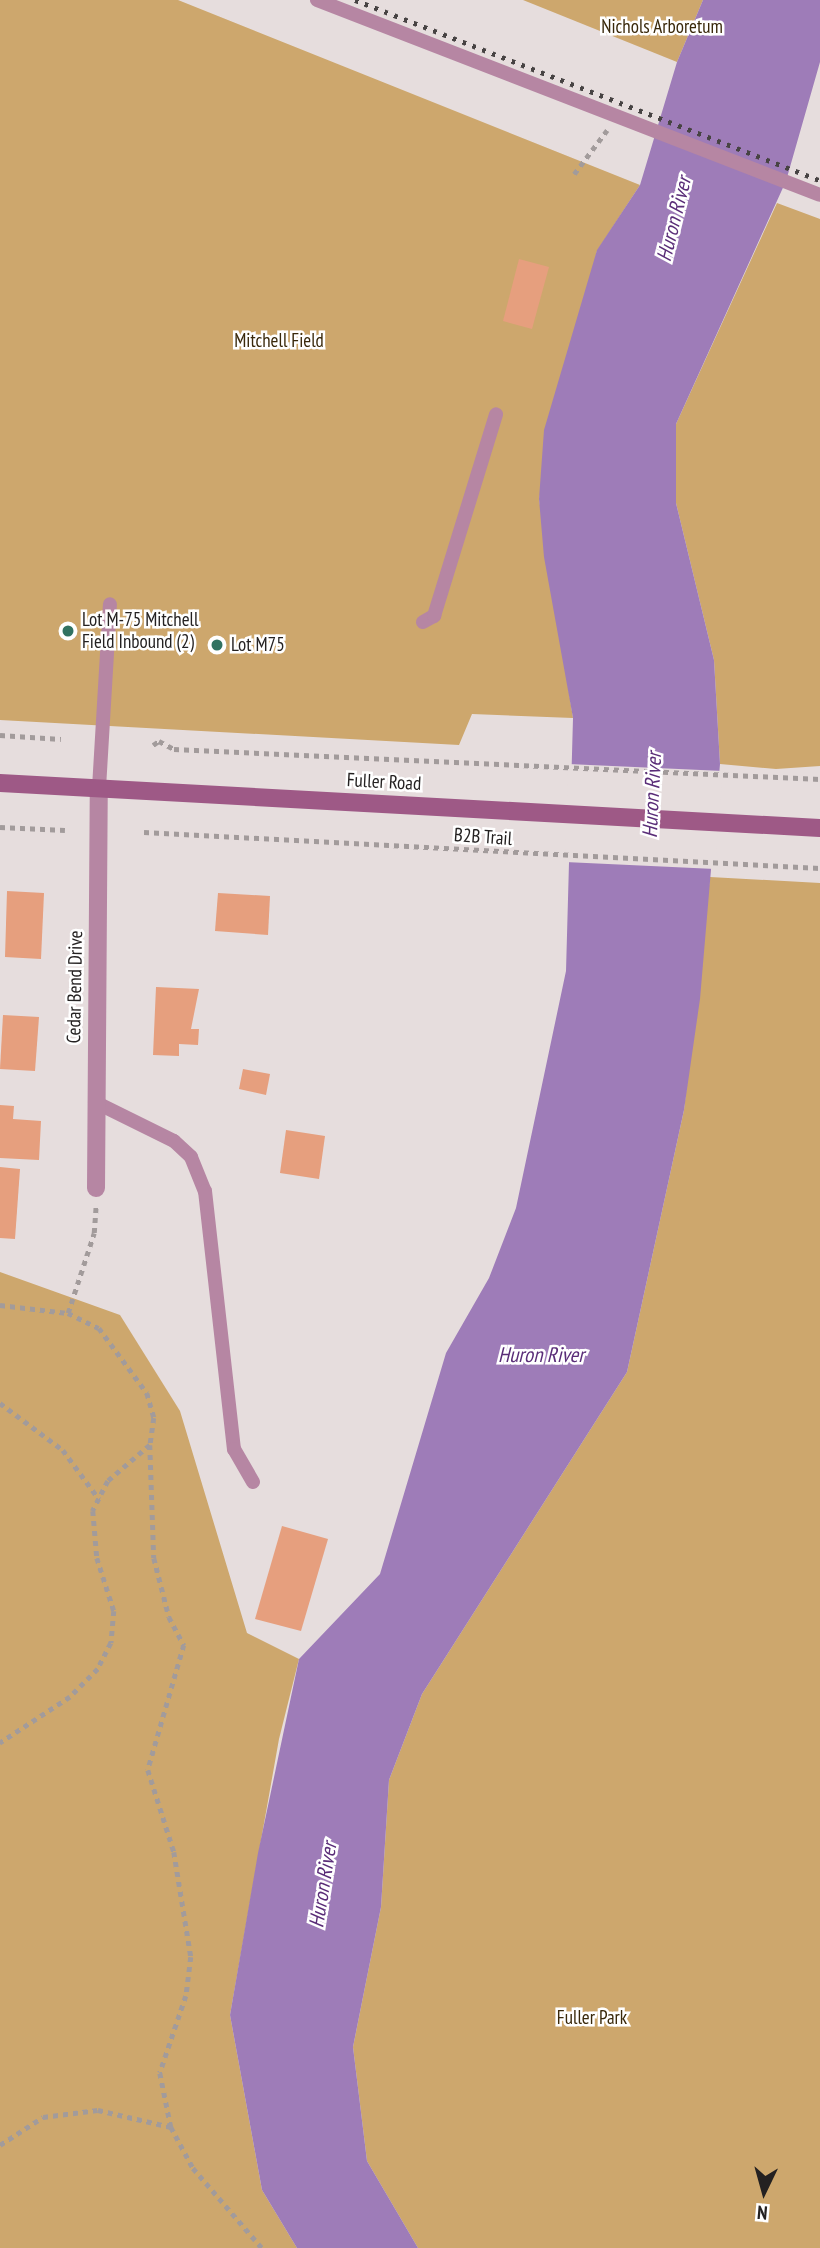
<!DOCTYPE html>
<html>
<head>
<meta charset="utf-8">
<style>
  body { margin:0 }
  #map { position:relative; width:820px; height:2248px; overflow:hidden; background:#e6dddd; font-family:"PT Sans Narrow",sans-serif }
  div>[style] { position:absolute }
  .green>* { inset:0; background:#cda76d }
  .water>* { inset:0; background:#9e7cb8 }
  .pier>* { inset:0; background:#e6dddd }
  .building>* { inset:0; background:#e69f7e }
  .path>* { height:4.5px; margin-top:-2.25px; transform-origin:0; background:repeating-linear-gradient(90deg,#a29b9b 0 5px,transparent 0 10px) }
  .service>* { height:14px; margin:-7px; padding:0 7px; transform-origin:7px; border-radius:7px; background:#b686a3 }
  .minor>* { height:18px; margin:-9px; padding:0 9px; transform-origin:9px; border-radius:9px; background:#b686a3 }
  .secondary>* { height:18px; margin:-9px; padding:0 9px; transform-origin:9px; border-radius:9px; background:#9e5986 }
  .rail>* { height:5px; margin-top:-2.5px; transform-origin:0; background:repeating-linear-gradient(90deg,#474343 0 3.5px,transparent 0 10.5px) }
  .dots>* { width:19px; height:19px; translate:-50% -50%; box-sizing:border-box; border:4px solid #fff; border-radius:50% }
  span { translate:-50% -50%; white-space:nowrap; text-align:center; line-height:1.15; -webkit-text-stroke:5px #fff; paint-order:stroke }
  .park-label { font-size:19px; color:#39280a }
  .poi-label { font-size:19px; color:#242121 }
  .left { translate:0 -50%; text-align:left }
  .street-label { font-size:19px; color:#242121 }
  .water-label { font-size:21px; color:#5a2d78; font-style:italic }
  .north { position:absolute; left:729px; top:2157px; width:70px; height:70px; -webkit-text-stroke:5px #fff; paint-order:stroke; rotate:185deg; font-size:19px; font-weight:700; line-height:28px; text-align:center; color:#242121 }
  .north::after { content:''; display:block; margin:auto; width:24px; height:32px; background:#242121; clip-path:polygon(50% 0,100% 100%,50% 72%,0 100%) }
</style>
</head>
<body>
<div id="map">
  <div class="green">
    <div style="clip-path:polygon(0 0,178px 0,640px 185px,597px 251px,539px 499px,573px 718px,472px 714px,459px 745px,0 720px)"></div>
    <div style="clip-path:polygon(523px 0,703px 0,677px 62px)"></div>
    <div style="clip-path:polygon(777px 203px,820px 219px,820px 766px,776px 769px,720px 764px,714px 660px,676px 503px,676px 424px)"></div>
    <div style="clip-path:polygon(710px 877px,820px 883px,820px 2248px,418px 2248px,367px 2161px,353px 2047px,381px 1907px,389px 1780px,422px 1694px,627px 1372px,684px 1110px)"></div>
    <div style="clip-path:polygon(0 1272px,120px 1315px,180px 1411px,247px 1633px,299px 1659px,279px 1739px,230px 2015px,262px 2190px,297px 2248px,0 2248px)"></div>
  </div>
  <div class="water">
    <div style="clip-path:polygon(703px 0,820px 0,820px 62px,786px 181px,676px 424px,676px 503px,714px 660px,720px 764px,700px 999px,684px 1110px,627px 1372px,422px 1694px,389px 1780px,381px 1907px,353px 2047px,367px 2161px,418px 2248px,297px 2248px,262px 2190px,230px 2015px,258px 1853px,299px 1659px,380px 1574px,446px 1353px,489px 1278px,516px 1208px,566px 971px,573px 718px,544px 557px,539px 499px,544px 430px,597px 250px,640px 185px,677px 62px)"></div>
  </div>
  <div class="pier">
    <div style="clip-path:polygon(568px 764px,723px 771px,715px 869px,565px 862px)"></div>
  </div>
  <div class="building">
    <div style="clip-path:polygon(519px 259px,549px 267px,532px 329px,503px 321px)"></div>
    <div style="clip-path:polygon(7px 891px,44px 893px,41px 959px,5px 957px)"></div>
    <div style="clip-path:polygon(218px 893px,270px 896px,268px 935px,215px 931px)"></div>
    <div style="clip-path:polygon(156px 987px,199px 989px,191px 1029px,199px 1029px,198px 1045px,179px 1044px,179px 1056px,153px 1055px)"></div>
    <div style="clip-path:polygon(3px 1015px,39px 1017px,35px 1071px,0 1069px)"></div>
    <div style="clip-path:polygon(243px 1069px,270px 1074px,266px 1095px,239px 1089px)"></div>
    <div style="clip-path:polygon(0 1105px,14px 1106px,13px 1119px,41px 1121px,39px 1160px,0 1158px)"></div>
    <div style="clip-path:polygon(286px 1130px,325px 1136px,319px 1179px,280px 1173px)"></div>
    <div style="clip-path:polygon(0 1167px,20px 1169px,15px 1239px,0 1238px)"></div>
    <div style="clip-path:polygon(282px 1526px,328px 1539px,301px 1631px,255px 1619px)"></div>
  </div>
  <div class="path">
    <div style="left:574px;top:174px;width:55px;rotate:-53.1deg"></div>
    <div style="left:0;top:735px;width:61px;rotate:3.8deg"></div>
    <div style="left:153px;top:745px;width:7px;rotate:-34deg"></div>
    <div style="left:159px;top:741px;width:17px;rotate:28deg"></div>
    <div style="left:174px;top:749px;width:647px;rotate:2.66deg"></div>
    <div style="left:0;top:827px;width:65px;rotate:2.6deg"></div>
    <div style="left:144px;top:832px;width:677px;rotate:3.05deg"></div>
    <div style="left:0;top:1305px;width:68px;rotate:6.7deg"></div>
    <div style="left:68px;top:1313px;width:34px;rotate:26deg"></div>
    <div style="left:99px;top:1328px;width:81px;rotate:53.6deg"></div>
    <div style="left:147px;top:1393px;width:26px;rotate:74deg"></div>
    <div style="left:154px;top:1418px;width:27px;rotate:98deg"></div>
    <div style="left:150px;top:1445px;width:55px;rotate:139.4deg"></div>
    <div style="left:108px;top:1481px;width:34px;rotate:117deg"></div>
    <div style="left:93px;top:1511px;width:47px;rotate:85.1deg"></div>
    <div style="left:97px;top:1558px;width:56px;rotate:72.2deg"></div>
    <div style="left:114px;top:1611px;width:32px;rotate:95deg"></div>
    <div style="left:111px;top:1643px;width:29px;rotate:117deg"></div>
    <div style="left:98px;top:1669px;width:40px;rotate:135deg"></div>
    <div style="left:70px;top:1697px;width:84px;rotate:146.7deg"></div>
    <div style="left:68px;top:1313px;width:84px;rotate:-72deg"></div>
    <div style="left:94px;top:1233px;width:27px;rotate:-86deg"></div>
    <div style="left:0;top:1403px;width:79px;rotate:36.7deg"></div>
    <div style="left:63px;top:1450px;width:61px;rotate:53.7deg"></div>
    <div style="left:150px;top:1445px;width:113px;rotate:88deg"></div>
    <div style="left:154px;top:1558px;width:61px;rotate:75.7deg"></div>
    <div style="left:169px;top:1617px;width:32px;rotate:62deg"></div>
    <div style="left:184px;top:1645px;width:130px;rotate:106.1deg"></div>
    <div style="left:148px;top:1770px;width:86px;rotate:72.4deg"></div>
    <div style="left:174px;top:1852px;width:106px;rotate:80.8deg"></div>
    <div style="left:191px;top:1957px;width:39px;rotate:97deg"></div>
    <div style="left:186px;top:1996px;width:81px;rotate:108.7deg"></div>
    <div style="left:160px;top:2073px;width:55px;rotate:78.5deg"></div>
    <div style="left:171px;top:2127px;width:47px;rotate:61.8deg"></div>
    <div style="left:193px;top:2168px;width:106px;rotate:49.2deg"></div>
    <div style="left:0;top:2145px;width:51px;rotate:-33.1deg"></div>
    <div style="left:43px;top:2117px;width:55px;rotate:-7.3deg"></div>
    <div style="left:98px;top:2110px;width:75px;rotate:13.1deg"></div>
  </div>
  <div class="service">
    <div style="left:317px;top:0;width:539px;rotate:21.19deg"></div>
    <div style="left:423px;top:622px;width:13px;rotate:-29deg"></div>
    <div style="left:434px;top:616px;width:211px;rotate:-72.9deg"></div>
    <div style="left:99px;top:788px;width:184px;rotate:-86.6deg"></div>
    <div style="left:95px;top:1102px;width:88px;rotate:26.3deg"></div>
    <div style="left:174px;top:1141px;width:23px;rotate:43deg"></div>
    <div style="left:191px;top:1157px;width:37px;rotate:68deg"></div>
    <div style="left:205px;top:1191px;width:260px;rotate:83.6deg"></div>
    <div style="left:234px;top:1449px;width:38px;rotate:60deg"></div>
  </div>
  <div class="minor">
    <div style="left:96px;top:1188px;width:400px;rotate:-89.6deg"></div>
  </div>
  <div class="secondary">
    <div style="left:0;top:783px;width:821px;rotate:3.14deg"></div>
  </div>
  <div class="rail">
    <div style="left:355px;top:0;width:499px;rotate:21.2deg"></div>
  </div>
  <div class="dots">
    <div style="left:68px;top:631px;background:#317261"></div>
    <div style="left:217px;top:645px;background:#317261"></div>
  </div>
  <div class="park-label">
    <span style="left:662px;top:27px">Nichols Arboretum</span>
    <span style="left:279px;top:341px">Mitchell Field</span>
    <span style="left:592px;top:2018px">Fuller Park</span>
  </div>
  <div class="poi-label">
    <span class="left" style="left:82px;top:631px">Lot M-75 Mitchell<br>Field Inbound (2)</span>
    <span class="left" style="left:231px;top:645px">Lot M75</span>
  </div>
  <div class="street-label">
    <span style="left:384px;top:782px;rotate:3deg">Fuller Road</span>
    <span style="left:483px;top:837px;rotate:4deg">B2B Trail</span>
    <span style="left:75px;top:987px;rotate:-89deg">Cedar Bend Drive</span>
  </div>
  <div class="water-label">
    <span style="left:674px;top:219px;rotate:-76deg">Huron River</span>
    <span style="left:652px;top:795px;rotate:-87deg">Huron River</span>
    <span style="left:541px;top:1355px">Huron River</span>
    <span style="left:323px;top:1885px;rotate:-81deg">Huron River</span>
  </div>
  <div class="north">N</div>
</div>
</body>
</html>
